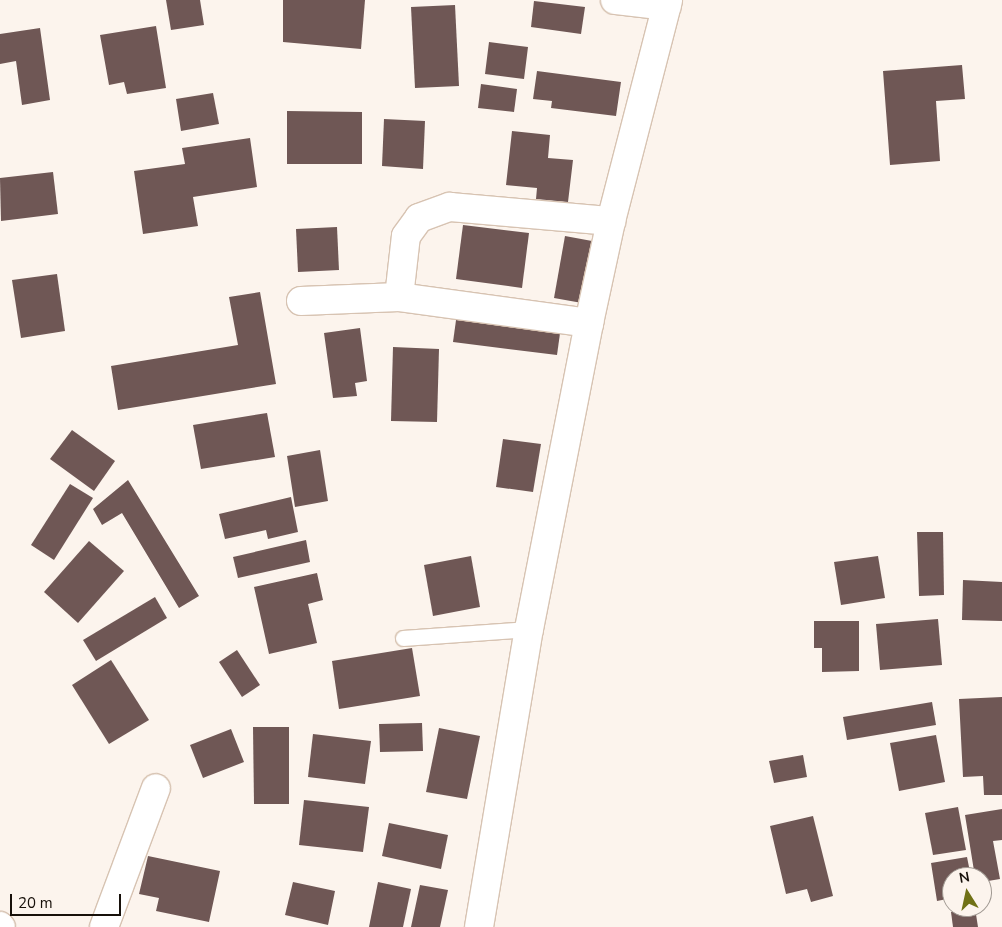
<!DOCTYPE html>
<html>
<head>
<meta charset="utf-8">
<style>
  body { margin:0 }
  #map { position:relative; width:1002px; height:927px; overflow:hidden; background:#fcf4ed; font-family:"Nunito Sans",sans-serif }
  div>[style] { position:absolute }
  .building>* { inset:0; background:#6f5755 }
  .roads { filter:drop-shadow(1px 0 #d7c3b2) drop-shadow(-1px 0 #d7c3b2) drop-shadow(0 1px #d7c3b2) drop-shadow(0 -1px #d7c3b2) }
  .service>* { height:15px; margin:-7.5px; padding:0 7.5px; transform-origin:7.5px; border-radius:7.5px; background:#fff }
  .minor>* { height:28px; margin:-14px; padding:0 14px; transform-origin:14px; border-radius:14px; background:#fff }
  span { translate:-50% -50%; white-space:nowrap; text-align:center; line-height:1.15; -webkit-text-stroke:5px #fcf4ed; paint-order:stroke }
  .north { position:absolute; left:942px; top:867px; width:50px; height:50px; box-sizing:border-box; background:#fcf4ed; border:1px solid #a09992; border-radius:50%; rotate:350deg; font-size:14px; font-weight:700; line-height:20px; text-align:center; color:#17100a }
  .north::after { content:''; display:block; margin:auto; width:18px; height:22px; background:#707116; clip-path:polygon(50% 0,100% 100%,50% 72%,0 100%) }
  .scale { position:absolute; left:10px; top:894px; width:111px; height:22px; box-sizing:border-box; border:2px solid #17100a; border-top:0; padding-left:6px; font-size:15px; line-height:18px; white-space:nowrap; color:#17100a; -webkit-text-stroke:4px #fcf4ed; paint-order:stroke }
</style>
</head>
<body>
<div id="map">
  <div class="building">
    <div style="clip-path:polygon(166px 0,200px 0,204px 25px,171px 30px)"></div>
    <div style="clip-path:polygon(283px 0,365px 0,361px 49px,283px 42px)"></div>
    <div style="clip-path:polygon(534px 1px,585px 7px,581px 34px,531px 27px)"></div>
    <div style="clip-path:polygon(455px 5px,459px 86px,415px 88px,411px 7px)"></div>
    <div style="clip-path:polygon(156px 26px,166px 88px,127px 94px,124px 82px,109px 85px,100px 35px)"></div>
    <div style="clip-path:polygon(40px 28px,50px 100px,22px 105px,16px 61px,0 64px,0 34px)"></div>
    <div style="clip-path:polygon(489px 42px,528px 47px,524px 79px,485px 74px)"></div>
    <div style="clip-path:polygon(962px 65px,965px 99px,936px 101px,940px 161px,890px 165px,883px 71px)"></div>
    <div style="clip-path:polygon(537px 71px,621px 82px,616px 116px,551px 108px,552px 101px,533px 99px)"></div>
    <div style="clip-path:polygon(481px 84px,517px 89px,514px 112px,478px 108px)"></div>
    <div style="clip-path:polygon(213px 93px,219px 124px,181px 131px,176px 99px)"></div>
    <div style="clip-path:polygon(287px 111px,362px 112px,362px 164px,287px 164px)"></div>
    <div style="clip-path:polygon(384px 119px,425px 121px,423px 169px,382px 166px)"></div>
    <div style="clip-path:polygon(512px 131px,550px 135px,548px 158px,573px 160px,568px 202px,536px 199px,537px 188px,506px 185px)"></div>
    <div style="clip-path:polygon(250px 138px,257px 187px,193px 197px,198px 226px,143px 234px,134px 171px,185px 164px,182px 148px)"></div>
    <div style="clip-path:polygon(53px 172px,58px 214px,1px 221px,0 178px)"></div>
    <div style="clip-path:polygon(463px 225px,529px 233px,522px 288px,456px 279px)"></div>
    <div style="clip-path:polygon(337px 227px,339px 270px,298px 272px,296px 229px)"></div>
    <div style="clip-path:polygon(565px 236px,592px 241px,582px 303px,554px 298px)"></div>
    <div style="clip-path:polygon(57px 274px,65px 331px,21px 338px,12px 280px)"></div>
    <div style="clip-path:polygon(260px 292px,276px 384px,118px 410px,111px 366px,238px 345px,229px 297px)"></div>
    <div style="clip-path:polygon(457px 313px,561px 326px,557px 355px,453px 342px)"></div>
    <div style="clip-path:polygon(360px 328px,367px 381px,355px 383px,357px 396px,333px 398px,324px 333px)"></div>
    <div style="clip-path:polygon(393px 347px,439px 349px,437px 422px,391px 421px)"></div>
    <div style="clip-path:polygon(267px 413px,275px 457px,201px 469px,193px 425px)"></div>
    <div style="clip-path:polygon(72px 430px,115px 461px,94px 491px,50px 459px)"></div>
    <div style="clip-path:polygon(503px 439px,541px 444px,533px 492px,496px 487px)"></div>
    <div style="clip-path:polygon(320px 450px,328px 501px,295px 507px,287px 456px)"></div>
    <div style="clip-path:polygon(128px 480px,199px 596px,179px 608px,122px 513px,102px 525px,93px 509px)"></div>
    <div style="clip-path:polygon(70px 484px,93px 498px,54px 560px,31px 545px)"></div>
    <div style="clip-path:polygon(291px 497px,298px 532px,268px 539px,266px 530px,225px 539px,219px 514px)"></div>
    <div style="clip-path:polygon(917px 532px,943px 532px,944px 595px,919px 596px)"></div>
    <div style="clip-path:polygon(306px 540px,310px 562px,238px 578px,233px 557px)"></div>
    <div style="clip-path:polygon(89px 541px,124px 571px,78px 623px,44px 592px)"></div>
    <div style="clip-path:polygon(471px 556px,480px 607px,433px 616px,424px 565px)"></div>
    <div style="clip-path:polygon(878px 556px,885px 598px,841px 605px,834px 562px)"></div>
    <div style="clip-path:polygon(317px 573px,323px 600px,308px 604px,317px 643px,269px 654px,254px 587px)"></div>
    <div style="clip-path:polygon(963px 580px,1002px 582px,1002px 621px,962px 620px)"></div>
    <div style="clip-path:polygon(155px 597px,167px 618px,96px 661px,83px 640px)"></div>
    <div style="clip-path:polygon(938px 619px,942px 665px,880px 670px,876px 624px)"></div>
    <div style="clip-path:polygon(814px 621px,859px 621px,859px 671px,822px 672px,822px 648px,814px 648px)"></div>
    <div style="clip-path:polygon(412px 648px,420px 696px,339px 709px,332px 661px)"></div>
    <div style="clip-path:polygon(237px 650px,260px 685px,242px 697px,219px 662px)"></div>
    <div style="clip-path:polygon(111px 660px,149px 720px,109px 744px,72px 685px)"></div>
    <div style="clip-path:polygon(1002px 697px,1002px 795px,984px 795px,983px 776px,963px 777px,959px 699px)"></div>
    <div style="clip-path:polygon(932px 702px,936px 725px,847px 740px,843px 717px)"></div>
    <div style="clip-path:polygon(422px 723px,423px 751px,380px 752px,379px 724px)"></div>
    <div style="clip-path:polygon(253px 727px,289px 727px,289px 804px,254px 804px)"></div>
    <div style="clip-path:polygon(439px 728px,480px 736px,467px 799px,426px 792px)"></div>
    <div style="clip-path:polygon(231px 729px,244px 762px,203px 778px,190px 745px)"></div>
    <div style="clip-path:polygon(313px 734px,371px 741px,365px 784px,308px 777px)"></div>
    <div style="clip-path:polygon(936px 735px,945px 782px,899px 791px,890px 743px)"></div>
    <div style="clip-path:polygon(803px 755px,807px 777px,774px 783px,769px 761px)"></div>
    <div style="clip-path:polygon(304px 800px,369px 807px,363px 852px,299px 845px)"></div>
    <div style="clip-path:polygon(958px 807px,966px 850px,933px 855px,925px 813px)"></div>
    <div style="clip-path:polygon(1002px 809px,1002px 840px,993px 841px,1000px 879px,982px 882px,982px 877px,975px 877px,965px 815px)"></div>
    <div style="clip-path:polygon(813px 816px,833px 896px,811px 902px,807px 889px,786px 894px,770px 826px)"></div>
    <div style="clip-path:polygon(389px 823px,448px 835px,441px 869px,382px 856px)"></div>
    <div style="clip-path:polygon(148px 856px,220px 871px,209px 922px,156px 911px,159px 898px,139px 894px)"></div>
    <div style="clip-path:polygon(967px 857px,971px 877px,952px 877px,952px 898px,937px 901px,931px 863px)"></div>
    <div style="clip-path:polygon(293px 882px,335px 891px,328px 925px,285px 915px)"></div>
    <div style="clip-path:polygon(378px 882px,411px 889px,403px 927px,369px 927px)"></div>
    <div style="clip-path:polygon(420px 885px,448px 890px,440px 927px,411px 927px)"></div>
    <div style="clip-path:polygon(975px 908px,978px 927px,953px 927px,951px 912px)"></div>
  </div>
  <div class="roads">
    <div class="service">
      <div style="left:403px;top:638px;width:126px;rotate:-4.1deg"></div>
    </div>
    <div class="minor">
      <div style="left:615px;top:0;width:52px;rotate:6.6deg"></div>
      <div style="left:399px;top:297px;width:61px;rotate:-83.5deg"></div>
      <div style="left:406px;top:236px;width:22px;rotate:-54deg"></div>
      <div style="left:419px;top:218px;width:33px;rotate:-20deg"></div>
      <div style="left:450px;top:207px;width:162px;rotate:5deg"></div>
      <div style="left:301px;top:301px;width:98px;rotate:-2.3deg"></div>
      <div style="left:399px;top:297px;width:192px;rotate:7.8deg"></div>
      <div style="left:0;top:926px;width:1px;rotate:45deg"></div>
      <div style="left:104px;top:927px;width:148px;rotate:-69.5deg"></div>
      <div style="left:479px;top:927px;width:302px;rotate:-80.5deg"></div>
      <div style="left:529px;top:629px;width:312px;rotate:-78.9deg"></div>
      <div style="left:589px;top:323px;width:104px;rotate:-77.8deg"></div>
      <div style="left:611px;top:221px;width:228px;rotate:-75.5deg"></div>
    </div>
  </div>
  <div class="north">N</div>
  <div class="scale">20 m</div>
</div>
</body>
</html>
